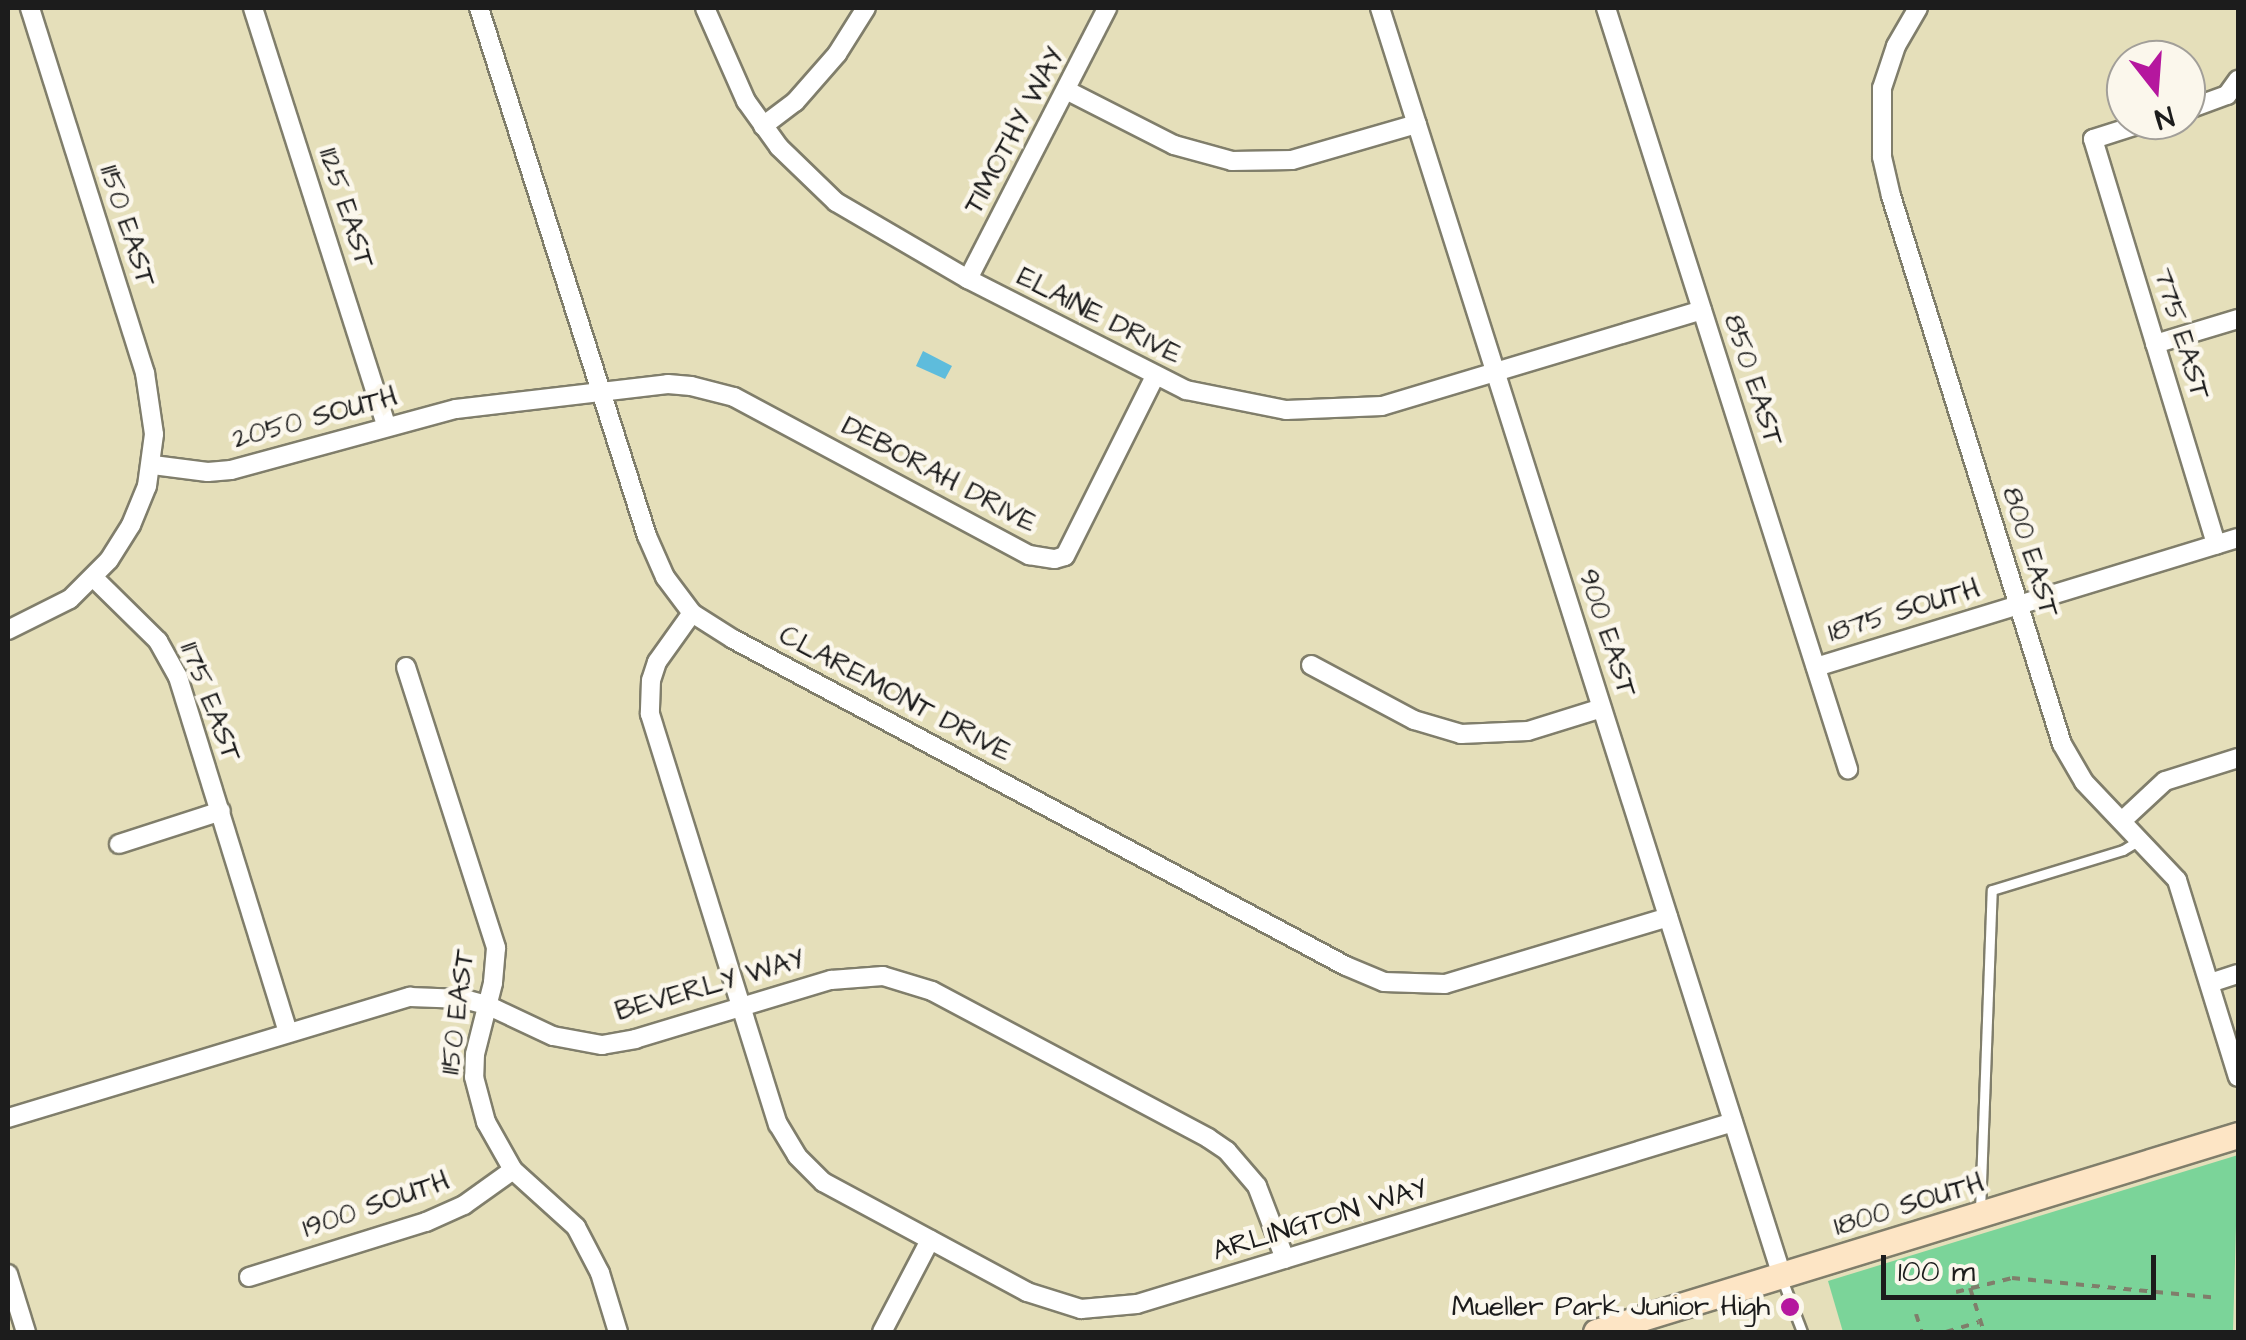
<!DOCTYPE html>
<html>
<head>
<meta charset="utf-8">
<style>
  body { margin:0 }
  #map { position:relative; width:2246px; height:1340px; overflow:hidden; background:#e5dfba; font-family:"Architects Daughter",sans-serif }
  div>[style] { position:absolute }
  .green>* { inset:0; background:#7bd499 }
  .water>* { inset:0; background:#5ebcdc }
  .path>* { height:4px; margin-top:-2px; transform-origin:0; background:repeating-linear-gradient(90deg,#807e6b 0 8px,transparent 0 16px) }
  .roads { filter:drop-shadow(2px 0 #807e6b) drop-shadow(-2px 0 #807e6b) drop-shadow(0 2px #807e6b) drop-shadow(0 -2px #807e6b) }
  .lane>* { height:9px; margin:-4.5px; padding:0 4.5px; transform-origin:4.5px; border-radius:4.5px; background:#fff }
  .street>* { height:18px; margin:-9px; padding:0 9px; transform-origin:9px; border-radius:9px; background:#fff }
  .secondary>* { height:25px; margin:-12.5px; padding:0 12.5px; transform-origin:12.5px; border-radius:12.5px; background:#fde5c5 }
  .dots>* { width:28px; height:28px; translate:-50% -50%; box-sizing:border-box; border:5px solid #fbf7ec; border-radius:50% }
  span { translate:-50% -50%; white-space:nowrap; text-align:center; line-height:1.15; -webkit-text-stroke:9px #fbf7ec; paint-order:stroke }
  .street-label { font-size:28px; color:#1c1c1c }
  .poi-label { font-size:28px; color:#1c1c1c }
  .right { translate:-100% -50%; text-align:right }
  .frame { position:absolute; inset:0; border:10px solid #1c1c1c; pointer-events:none }
  .north { position:absolute; left:2106px; top:40px; width:100px; height:100px; box-sizing:border-box; background:#fbf7ec; border:2px solid #a29f99; border-radius:50%; rotate:163deg; font-size:28px; font-weight:700; line-height:40px; text-align:center; color:#1c1c1c }
  .north::after { content:''; display:block; margin:auto; width:35px; height:45px; background:#b5179e; clip-path:polygon(50% 0,100% 100%,50% 72%,0 100%) }
  .scale { position:absolute; left:1881px; top:1255px; width:275px; height:45px; box-sizing:border-box; border:5px solid #1c1c1c; border-top:0; padding-left:12px; font-size:30px; line-height:35px; white-space:nowrap; color:#1c1c1c; -webkit-text-stroke:8px #fbf7ec; paint-order:stroke }
</style>
</head>
<body>
<div id="map">
  <div class="green">
    <div style="clip-path:polygon(2238px 1155px,2233px 1332px,1843px 1332px,1828px 1281px)"></div>
  </div>
  <div class="water">
    <div style="clip-path:polygon(923px 351px,952px 366px,945px 379px,916px 366px)"></div>
  </div>
  <div class="path">
    <div style="left:1970px;top:1288px;width:46px;rotate:72.3deg"></div>
    <div style="left:1956px;top:1292px;width:58px;rotate:-14deg"></div>
    <div style="left:2012px;top:1278px;width:200px;rotate:5.5deg"></div>
    <div style="left:1916px;top:1314px;width:19px;rotate:72deg"></div>
    <div style="left:1946px;top:1332px;width:34px;rotate:-17deg"></div>
  </div>
  <div class="roads">
    <div class="lane">
      <div style="left:1980px;top:1211px;width:321px;rotate:-87.9deg"></div>
      <div style="left:1992px;top:890px;width:137px;rotate:-17deg"></div>
      <div style="left:2123px;top:850px;width:21px;rotate:-31deg"></div>
      <div style="left:1782px;top:1279px;width:57px;rotate:69.3deg"></div>
    </div>
    <div class="street">
      <div style="left:253px;top:8px;width:439px;rotate:72.3deg"></div>
      <div style="left:479px;top:8px;width:554px;rotate:72.35deg"></div>
      <div style="left:647px;top:536px;width:45px;rotate:66.3deg"></div>
      <div style="left:665px;top:577px;width:45px;rotate:53.1deg"></div>
      <div style="left:692px;top:613px;width:49px;rotate:32.4deg"></div>
      <div style="left:733px;top:639px;width:695px;rotate:28.08deg"></div>
      <div style="left:1346px;top:966px;width:41px;rotate:22.8deg"></div>
      <div style="left:1384px;top:982px;width:61px;rotate:1.9deg"></div>
      <div style="left:1445px;top:984px;width:233px;rotate:-16.7deg"></div>
      <div style="left:705px;top:8px;width:102px;rotate:66.2deg"></div>
      <div style="left:746px;top:101px;width:57px;rotate:54.3deg"></div>
      <div style="left:779px;top:147px;width:79px;rotate:44deg"></div>
      <div style="left:836px;top:202px;width:153px;rotate:30.3deg"></div>
      <div style="left:968px;top:279px;width:245px;rotate:27deg"></div>
      <div style="left:1186px;top:390px;width:102px;rotate:11.3deg"></div>
      <div style="left:1286px;top:410px;width:96px;rotate:-2.4deg"></div>
      <div style="left:1382px;top:406px;width:334px;rotate:-16.7deg"></div>
      <div style="left:1380px;top:8px;width:1330px;rotate:72.41deg"></div>
      <div style="left:1606px;top:8px;width:799px;rotate:72.36deg"></div>
      <div style="left:1918px;top:8px;width:44px;rotate:120.1deg"></div>
      <div style="left:1896px;top:46px;width:44px;rotate:108.4deg"></div>
      <div style="left:1882px;top:88px;width:69px;rotate:90deg"></div>
      <div style="left:1882px;top:157px;width:40px;rotate:77deg"></div>
      <div style="left:1891px;top:196px;width:574px;rotate:72.67deg"></div>
      <div style="left:2062px;top:744px;width:44px;rotate:59.9deg"></div>
      <div style="left:2084px;top:782px;width:135px;rotate:46.5deg"></div>
      <div style="left:2177px;top:880px;width:206px;rotate:72.8deg"></div>
      <div style="left:1068px;top:91px;width:119px;rotate:27deg"></div>
      <div style="left:1174px;top:145px;width:60px;rotate:15.4deg"></div>
      <div style="left:1232px;top:161px;width:60px;rotate:-1deg"></div>
      <div style="left:1292px;top:160px;width:130px;rotate:-16.1deg"></div>
      <div style="left:2186px;top:110px;width:44px;rotate:-20.1deg"></div>
      <div style="left:2227px;top:95px;width:19px;rotate:-54deg"></div>
      <div style="left:2153px;top:120px;width:63px;rotate:162.4deg"></div>
      <div style="left:2093px;top:139px;width:424px;rotate:73.1deg"></div>
      <div style="left:763px;top:126px;width:40px;rotate:-37deg"></div>
      <div style="left:795px;top:102px;width:64px;rotate:-48.8deg"></div>
      <div style="left:837px;top:54px;width:54px;rotate:-57.8deg"></div>
      <div style="left:968px;top:279px;width:305px;rotate:-62.8deg"></div>
      <div style="left:2155px;top:344px;width:87px;rotate:-16.8deg"></div>
      <div style="left:153px;top:465px;width:55px;rotate:7.3deg"></div>
      <div style="left:208px;top:472px;width:23px;rotate:-5deg"></div>
      <div style="left:231px;top:470px;width:233px;rotate:-15.2deg"></div>
      <div style="left:456px;top:409px;width:213px;rotate:-6.7deg"></div>
      <div style="left:668px;top:384px;width:23px;rotate:5deg"></div>
      <div style="left:691px;top:386px;width:44px;rotate:14.3deg"></div>
      <div style="left:734px;top:397px;width:335px;rotate:28.2deg"></div>
      <div style="left:1029px;top:555px;width:26px;rotate:9deg"></div>
      <div style="left:1055px;top:559px;width:10px;rotate:-17deg"></div>
      <div style="left:1065px;top:556px;width:199px;rotate:-63.4deg"></div>
      <div style="left:94px;top:578px;width:90px;rotate:44.5deg"></div>
      <div style="left:158px;top:641px;width:41px;rotate:60.9deg"></div>
      <div style="left:178px;top:677px;width:372px;rotate:72.8deg"></div>
      <div style="left:692px;top:613px;width:60px;rotate:125.5deg"></div>
      <div style="left:657px;top:662px;width:19px;rotate:108deg"></div>
      <div style="left:651px;top:680px;width:34px;rotate:92deg"></div>
      <div style="left:650px;top:714px;width:430px;rotate:72.7deg"></div>
      <div style="left:778px;top:1124px;width:37px;rotate:59deg"></div>
      <div style="left:797px;top:1156px;width:37px;rotate:45deg"></div>
      <div style="left:823px;top:1182px;width:232px;rotate:28.3deg"></div>
      <div style="left:1027px;top:1292px;width:57px;rotate:17.5deg"></div>
      <div style="left:1081px;top:1309px;width:56px;rotate:-5.1deg"></div>
      <div style="left:1137px;top:1304px;width:623px;rotate:-16.98deg"></div>
      <div style="left:8px;top:630px;width:69px;rotate:-26.6deg"></div>
      <div style="left:70px;top:599px;width:55px;rotate:-45deg"></div>
      <div style="left:109px;top:560px;width:41px;rotate:-57.8deg"></div>
      <div style="left:131px;top:525px;width:42px;rotate:-67.7deg"></div>
      <div style="left:147px;top:486px;width:52px;rotate:-82.3deg"></div>
      <div style="left:154px;top:434px;width:62px;rotate:-98.4deg"></div>
      <div style="left:145px;top:373px;width:383px;rotate:-107.5deg"></div>
      <div style="left:1311px;top:665px;width:117px;rotate:28.1deg"></div>
      <div style="left:1414px;top:720px;width:49px;rotate:16.6deg"></div>
      <div style="left:1461px;top:734px;width:67px;rotate:-2.6deg"></div>
      <div style="left:1528px;top:731px;width:77px;rotate:-17.3deg"></div>
      <div style="left:406px;top:667px;width:295px;rotate:72.2deg"></div>
      <div style="left:496px;top:948px;width:35px;rotate:95deg"></div>
      <div style="left:493px;top:983px;width:73px;rotate:104.2deg"></div>
      <div style="left:475px;top:1054px;width:23px;rotate:92deg"></div>
      <div style="left:474px;top:1077px;width:47px;rotate:75.1deg"></div>
      <div style="left:486px;top:1122px;width:55px;rotate:60.6deg"></div>
      <div style="left:513px;top:1170px;width:85px;rotate:42.1deg"></div>
      <div style="left:576px;top:1227px;width:52px;rotate:62.4deg"></div>
      <div style="left:600px;top:1273px;width:62px;rotate:73deg"></div>
      <div style="left:1816px;top:667px;width:441px;rotate:-17deg"></div>
      <div style="left:2123px;top:820px;width:57px;rotate:-42.9deg"></div>
      <div style="left:2165px;top:781px;width:77px;rotate:-17.5deg"></div>
      <div style="left:119px;top:844px;width:107px;rotate:-17.9deg"></div>
      <div style="left:2210px;top:983px;width:29px;rotate:-18deg"></div>
      <div style="left:8px;top:1118px;width:420px;rotate:-16.8deg"></div>
      <div style="left:410px;top:997px;width:54px;rotate:2.1deg"></div>
      <div style="left:464px;top:999px;width:24px;rotate:15deg"></div>
      <div style="left:487px;top:1005px;width:73px;rotate:25.2deg"></div>
      <div style="left:553px;top:1036px;width:50px;rotate:10.4deg"></div>
      <div style="left:602px;top:1045px;width:34px;rotate:-10deg"></div>
      <div style="left:635px;top:1039px;width:205px;rotate:-16.8deg"></div>
      <div style="left:831px;top:980px;width:52px;rotate:-4.4deg"></div>
      <div style="left:883px;top:976px;width:51px;rotate:17deg"></div>
      <div style="left:932px;top:991px;width:313px;rotate:28deg"></div>
      <div style="left:1208px;top:1138px;width:23px;rotate:34deg"></div>
      <div style="left:1227px;top:1151px;width:46px;rotate:49.4deg"></div>
      <div style="left:1257px;top:1186px;width:78px;rotate:69deg"></div>
      <div style="left:8px;top:1274px;width:61px;rotate:72.8deg"></div>
      <div style="left:249px;top:1277px;width:185px;rotate:-17.3deg"></div>
      <div style="left:426px;top:1222px;width:42px;rotate:-24.1deg"></div>
      <div style="left:464px;top:1205px;width:60px;rotate:-35.5deg"></div>
      <div style="left:882px;top:1332px;width:104px;rotate:-62.4deg"></div>
    </div>
    <div class="secondary">
      <div style="left:1596px;top:1332px;width:672px;rotate:-17.06deg"></div>
    </div>
  </div>
  <div class="dots">
    <div style="left:1790px;top:1307px;background:#b5179e"></div>
  </div>
  <div class="street-label">
    <span style="left:1015px;top:131px;rotate:-62deg">TIMOTHY WAY</span>
    <span style="left:346px;top:208px;rotate:72deg">1125 EAST</span>
    <span style="left:127px;top:226px;rotate:72deg">1150 EAST</span>
    <span style="left:1099px;top:316px;rotate:27deg">ELAINE DRIVE</span>
    <span style="left:2181px;top:334px;rotate:73deg">775 EAST</span>
    <span style="left:1753px;top:380px;rotate:72deg">850 EAST</span>
    <span style="left:315px;top:418px;rotate:-15deg">2050 SOUTH</span>
    <span style="left:939px;top:475px;rotate:28deg">DEBORAH DRIVE</span>
    <span style="left:2030px;top:552px;rotate:73deg">800 EAST</span>
    <span style="left:1904px;top:611px;rotate:-17deg">1875 SOUTH</span>
    <span style="left:1607px;top:633px;rotate:72deg">900 EAST</span>
    <span style="left:895px;top:694px;rotate:28deg">CLAREMONT DRIVE</span>
    <span style="left:210px;top:702px;rotate:69deg">1175 EAST</span>
    <span style="left:710px;top:986px;rotate:-16deg">BEVERLY WAY</span>
    <span style="left:458px;top:1012px;rotate:-83deg">1150 EAST</span>
    <span style="left:376px;top:1205px;rotate:-19deg">1900 SOUTH</span>
    <span style="left:1909px;top:1205px;rotate:-17deg">1800 SOUTH</span>
    <span style="left:1320px;top:1220px;rotate:-17deg">ARLINGTON WAY</span>
  </div>
  <div class="poi-label">
    <span class="right" style="left:1770px;top:1307px">Mueller Park Junior High</span>
  </div>
  <div class="frame"></div>
  <div class="north">N</div>
  <div class="scale">100 m</div>
</div>
</body>
</html>
